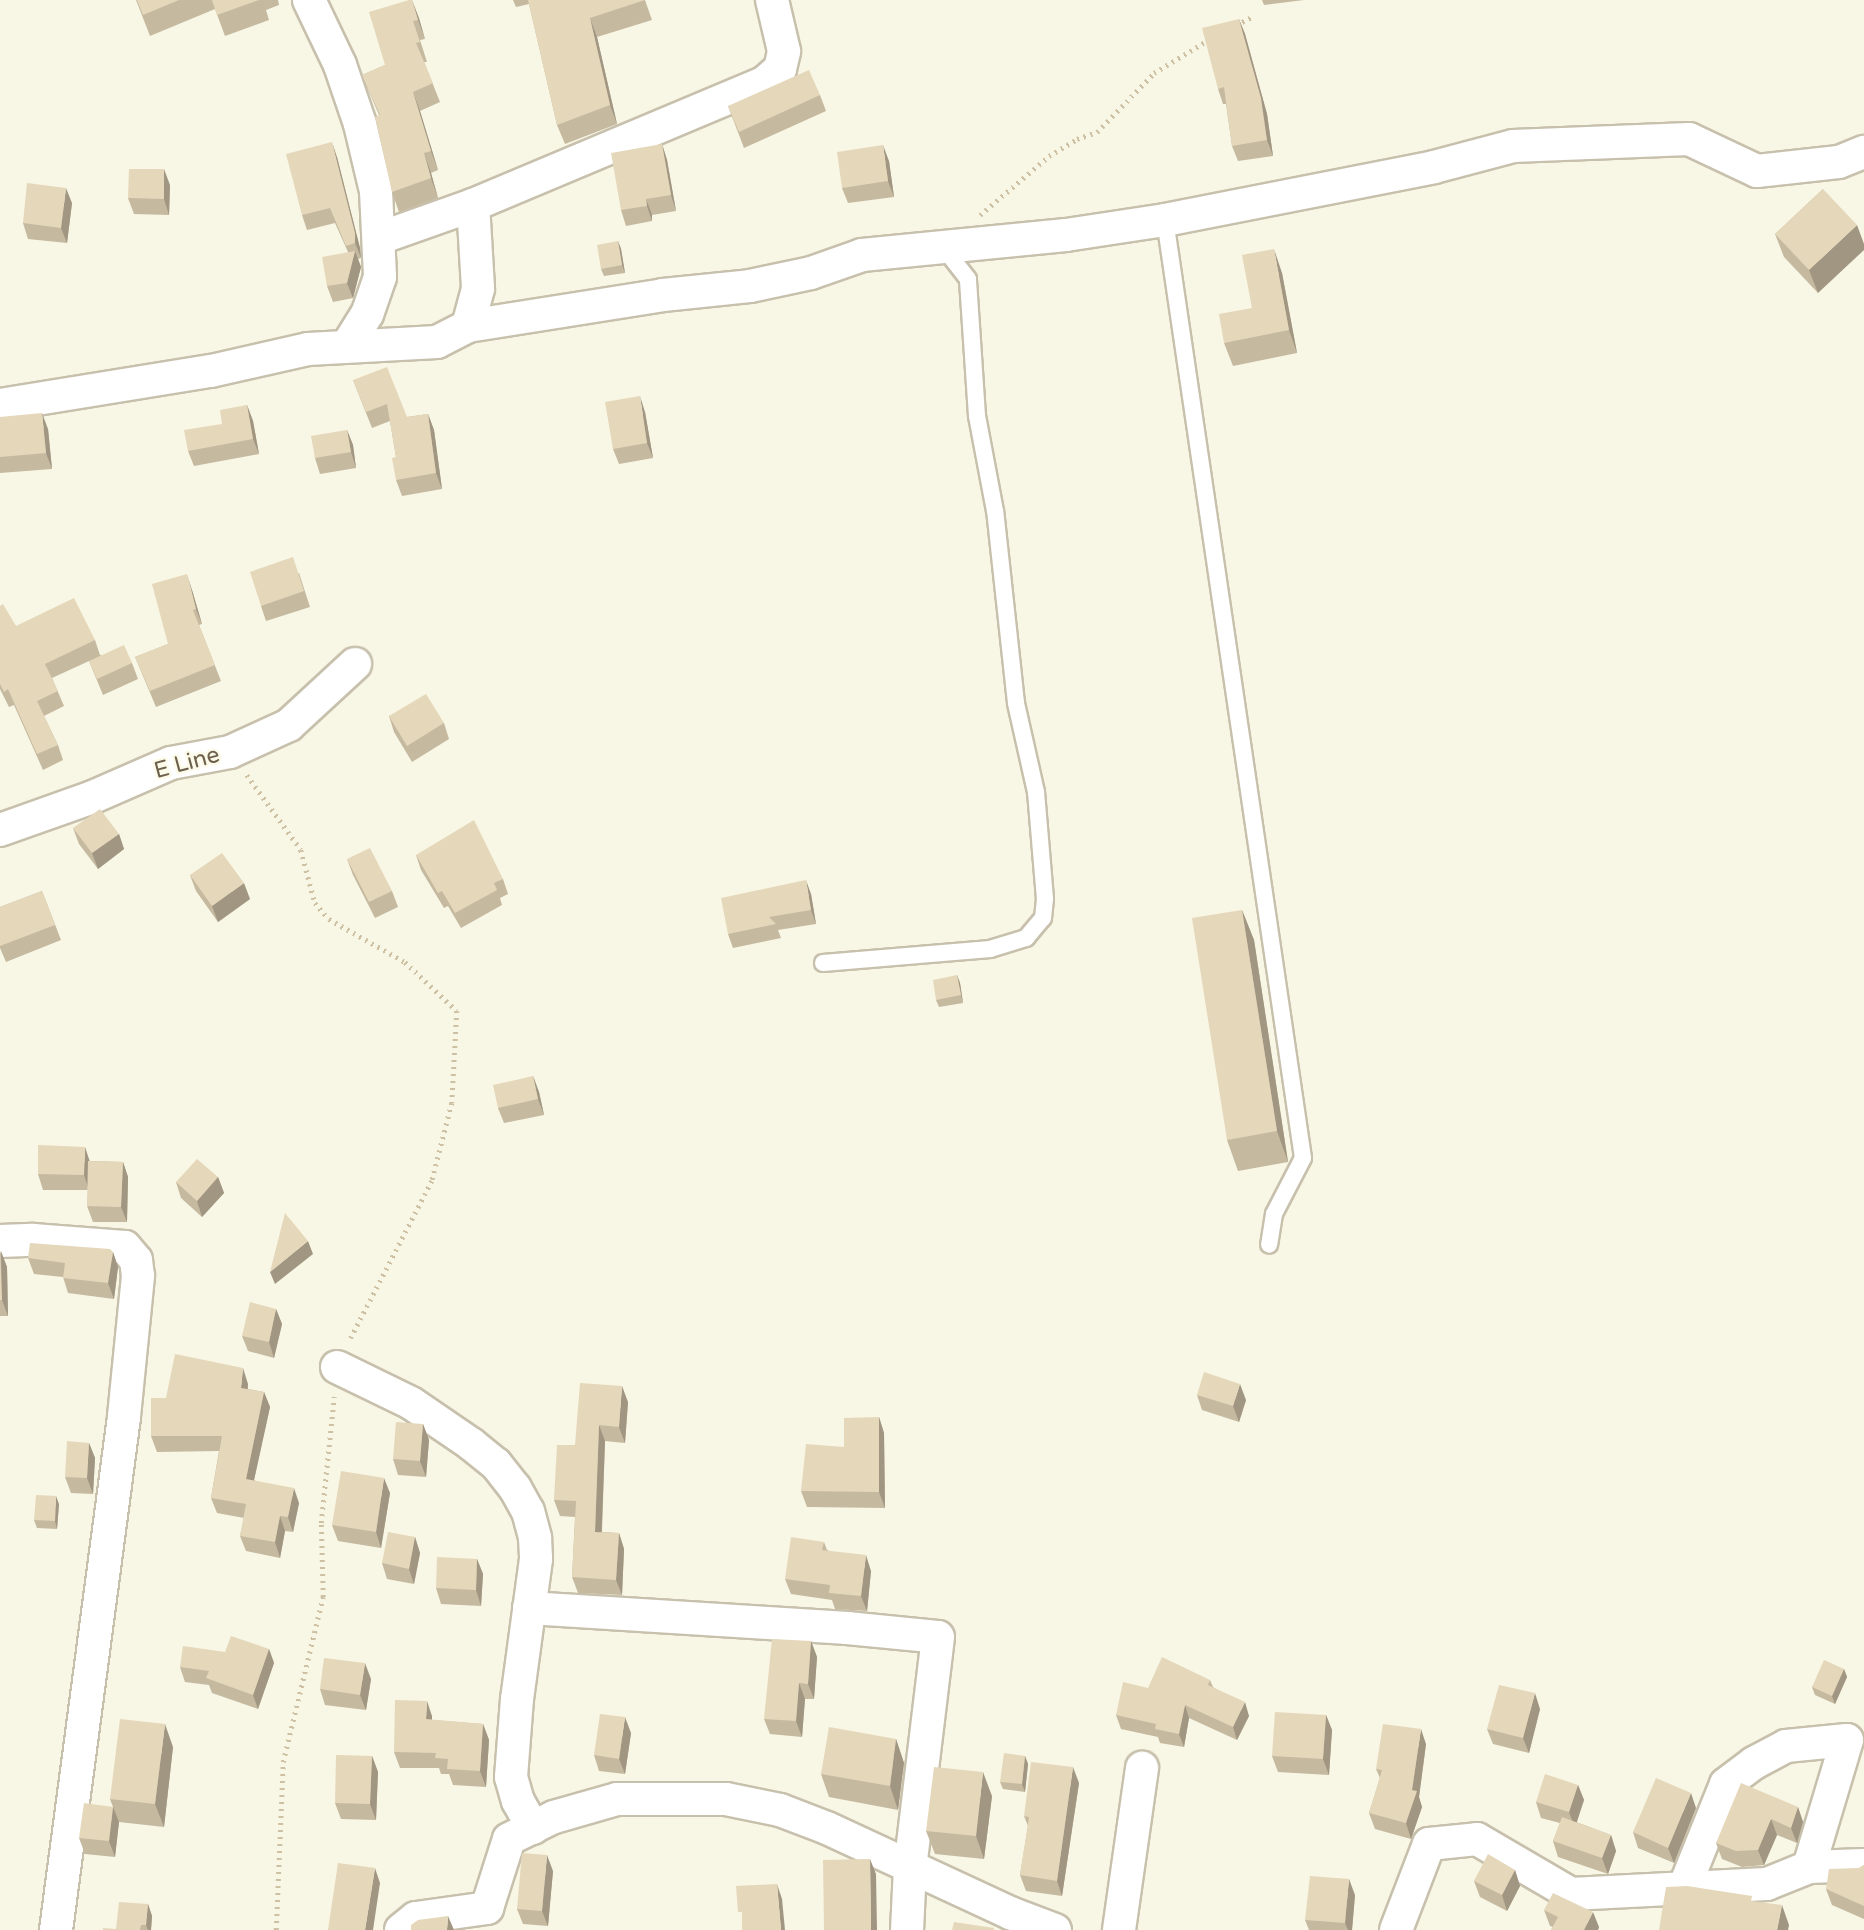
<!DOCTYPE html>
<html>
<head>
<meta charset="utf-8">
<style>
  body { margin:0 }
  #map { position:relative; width:1864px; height:1930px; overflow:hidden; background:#f8f6e4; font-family:"Varela Round",sans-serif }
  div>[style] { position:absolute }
  .path>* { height:4.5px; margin-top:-2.25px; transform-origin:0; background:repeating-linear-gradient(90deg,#cec0a3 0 2px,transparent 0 7px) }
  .roads { filter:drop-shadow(2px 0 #c7c0ac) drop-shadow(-2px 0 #c7c0ac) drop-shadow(0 2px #c7c0ac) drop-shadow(0 -2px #c7c0ac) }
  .service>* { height:16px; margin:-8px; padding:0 8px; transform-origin:8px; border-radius:8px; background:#fff }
  .minor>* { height:32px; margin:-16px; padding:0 16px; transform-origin:16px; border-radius:16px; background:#fff }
  .wall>* { inset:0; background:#c5b9a0 }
  .shaded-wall>* { inset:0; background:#a09682 }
  .building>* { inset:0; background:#e5d7ba }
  span { translate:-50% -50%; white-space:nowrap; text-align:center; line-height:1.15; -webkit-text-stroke:5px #fcfae9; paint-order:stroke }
  .street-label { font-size:23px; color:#6d614d }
</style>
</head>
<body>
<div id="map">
  <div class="path">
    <div style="left:1236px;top:25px;width:18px;rotate:-27deg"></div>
    <div style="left:980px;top:215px;width:91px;rotate:-40.5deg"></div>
    <div style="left:1049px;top:156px;width:33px;rotate:-31deg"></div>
    <div style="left:1077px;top:139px;width:21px;rotate:-19deg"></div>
    <div style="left:1097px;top:132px;width:82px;rotate:-46deg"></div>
    <div style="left:1154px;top:73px;width:66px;rotate:-31.3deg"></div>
    <div style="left:247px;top:775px;width:92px;rotate:54.2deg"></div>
    <div style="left:301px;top:850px;width:55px;rotate:75.2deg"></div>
    <div style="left:315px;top:903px;width:21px;rotate:49deg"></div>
    <div style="left:329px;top:919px;width:87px;rotate:29.5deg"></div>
    <div style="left:405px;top:962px;width:71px;rotate:43.3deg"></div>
    <div style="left:457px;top:1011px;width:92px;rotate:93.1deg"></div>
    <div style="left:452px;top:1103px;width:81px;rotate:104.4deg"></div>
    <div style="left:432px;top:1181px;width:181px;rotate:117.3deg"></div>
    <div style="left:276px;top:1930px;width:168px;rotate:-87.6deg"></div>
    <div style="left:283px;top:1762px;width:170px;rotate:-76.4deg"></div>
    <div style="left:323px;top:1597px;width:74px;rotate:-91.5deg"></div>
    <div style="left:321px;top:1523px;width:127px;rotate:-84.1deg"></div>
  </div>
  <div class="roads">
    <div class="service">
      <div style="left:1165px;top:220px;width:948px;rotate:81.63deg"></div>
      <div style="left:1303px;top:1158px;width:63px;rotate:117.4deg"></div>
      <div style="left:1274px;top:1214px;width:31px;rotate:99deg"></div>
      <div style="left:823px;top:963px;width:168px;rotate:-4.8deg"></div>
      <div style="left:990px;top:949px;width:38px;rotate:-17deg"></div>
      <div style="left:1026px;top:938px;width:26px;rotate:-50deg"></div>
      <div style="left:1043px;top:918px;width:19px;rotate:-84deg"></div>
      <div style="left:1045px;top:899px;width:107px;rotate:-94.8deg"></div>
      <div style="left:1036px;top:792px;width:91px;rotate:-102.7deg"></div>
      <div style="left:1016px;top:703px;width:193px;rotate:-96.2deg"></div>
      <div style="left:995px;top:511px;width:97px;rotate:-100.7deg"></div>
      <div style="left:977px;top:416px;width:137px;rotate:-93.8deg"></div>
      <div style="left:968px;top:279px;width:41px;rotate:-128deg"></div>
    </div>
    <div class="minor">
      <div style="left:309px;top:0;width:72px;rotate:64.5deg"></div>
      <div style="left:340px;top:65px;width:62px;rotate:71.3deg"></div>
      <div style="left:360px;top:124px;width:69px;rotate:76.6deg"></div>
      <div style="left:376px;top:191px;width:86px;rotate:87.3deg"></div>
      <div style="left:380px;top:277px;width:39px;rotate:109deg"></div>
      <div style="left:367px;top:314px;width:38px;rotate:122deg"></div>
      <div style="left:380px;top:238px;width:99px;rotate:-19.5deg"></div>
      <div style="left:473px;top:205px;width:317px;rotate:-22.8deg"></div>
      <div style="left:765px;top:82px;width:20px;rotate:-41deg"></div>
      <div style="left:780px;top:69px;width:18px;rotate:-77deg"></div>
      <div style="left:784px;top:51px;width:52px;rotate:-103.2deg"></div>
      <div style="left:468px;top:326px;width:39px;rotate:-75deg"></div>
      <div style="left:478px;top:288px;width:83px;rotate:-93.4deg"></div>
      <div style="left:0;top:405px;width:214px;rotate:-9.2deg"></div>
      <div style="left:211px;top:371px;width:99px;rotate:-12.8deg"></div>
      <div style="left:308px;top:349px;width:129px;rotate:-3.1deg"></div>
      <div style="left:437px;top:342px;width:35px;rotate:-27deg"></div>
      <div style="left:468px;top:326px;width:197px;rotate:-9deg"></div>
      <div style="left:663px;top:295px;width:87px;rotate:-5.9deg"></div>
      <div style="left:750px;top:286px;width:62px;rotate:-12deg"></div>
      <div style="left:811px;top:273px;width:54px;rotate:-19.4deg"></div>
      <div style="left:862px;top:255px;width:205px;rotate:-5.6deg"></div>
      <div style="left:1066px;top:235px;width:100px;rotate:-8.6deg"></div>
      <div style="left:1165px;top:220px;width:274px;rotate:-11.1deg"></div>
      <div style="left:1434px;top:167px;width:82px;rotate:-14.9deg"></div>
      <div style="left:1513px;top:146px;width:176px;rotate:-2.3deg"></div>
      <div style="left:1689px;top:139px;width:75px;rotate:25.2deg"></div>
      <div style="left:1757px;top:171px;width:82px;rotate:-6.3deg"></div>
      <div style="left:1839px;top:162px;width:27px;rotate:-22deg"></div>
      <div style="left:0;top:830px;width:99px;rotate:-19.5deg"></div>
      <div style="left:93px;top:797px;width:85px;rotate:-23.6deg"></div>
      <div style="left:171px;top:763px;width:60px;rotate:-10.6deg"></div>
      <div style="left:230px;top:752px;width:65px;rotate:-24.6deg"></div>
      <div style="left:289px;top:725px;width:90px;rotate:-42.7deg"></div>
      <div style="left:0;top:1241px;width:33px;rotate:-2deg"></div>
      <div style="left:33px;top:1240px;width:92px;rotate:4.4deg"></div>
      <div style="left:125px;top:1247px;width:17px;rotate:50deg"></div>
      <div style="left:136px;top:1260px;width:16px;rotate:83deg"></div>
      <div style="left:138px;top:1276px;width:142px;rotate:95.7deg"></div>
      <div style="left:124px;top:1417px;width:517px;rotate:97.55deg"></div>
      <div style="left:337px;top:1367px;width:82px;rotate:25.9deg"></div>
      <div style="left:411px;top:1403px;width:73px;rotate:34.3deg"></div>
      <div style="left:471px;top:1444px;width:32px;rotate:39deg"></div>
      <div style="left:496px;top:1464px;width:31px;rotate:52deg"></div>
      <div style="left:515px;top:1488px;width:26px;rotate:61deg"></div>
      <div style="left:528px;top:1511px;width:28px;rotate:75deg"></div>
      <div style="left:535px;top:1538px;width:21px;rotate:87deg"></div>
      <div style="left:536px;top:1559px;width:141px;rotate:97.7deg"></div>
      <div style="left:517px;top:1699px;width:78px;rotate:94.4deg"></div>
      <div style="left:511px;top:1777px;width:25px;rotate:74deg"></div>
      <div style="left:518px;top:1801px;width:31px;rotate:61deg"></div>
      <div style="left:529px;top:1608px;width:319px;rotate:3.6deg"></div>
      <div style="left:847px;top:1628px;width:91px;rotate:5.6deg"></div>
      <div style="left:938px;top:1637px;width:232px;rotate:96.9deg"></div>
      <div style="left:910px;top:1867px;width:63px;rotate:92.7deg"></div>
      <div style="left:1684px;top:1888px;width:112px;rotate:-68deg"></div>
      <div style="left:1726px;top:1784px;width:35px;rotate:-37deg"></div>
      <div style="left:1754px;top:1763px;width:36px;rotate:-28deg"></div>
      <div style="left:1786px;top:1746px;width:61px;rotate:-5.6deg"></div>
      <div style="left:1847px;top:1740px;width:133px;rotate:106.7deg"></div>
      <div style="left:401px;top:1930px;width:19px;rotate:-39deg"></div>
      <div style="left:416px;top:1918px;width:72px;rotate:-8deg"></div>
      <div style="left:487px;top:1908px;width:72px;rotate:-72.3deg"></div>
      <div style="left:509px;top:1839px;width:50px;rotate:-26.1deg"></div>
      <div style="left:554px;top:1817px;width:66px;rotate:-15.9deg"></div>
      <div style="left:617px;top:1799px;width:109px"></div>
      <div style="left:726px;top:1799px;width:55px;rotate:11.5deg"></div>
      <div style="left:780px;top:1810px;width:50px;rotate:21deg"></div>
      <div style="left:827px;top:1828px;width:202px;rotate:24.9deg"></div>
      <div style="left:1010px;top:1913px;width:48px;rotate:20.7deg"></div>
      <div style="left:1119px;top:1930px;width:164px;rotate:-81.9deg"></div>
      <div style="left:1396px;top:1930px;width:92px;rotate:-69deg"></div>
      <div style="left:1429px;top:1844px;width:48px;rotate:-5.9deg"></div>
      <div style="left:1477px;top:1839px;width:109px;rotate:30.3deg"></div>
      <div style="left:1571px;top:1894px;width:196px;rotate:-2.9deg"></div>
      <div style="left:1767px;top:1884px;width:45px;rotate:-22deg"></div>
      <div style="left:1809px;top:1867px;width:55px;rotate:-2.1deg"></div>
    </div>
  </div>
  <div class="wall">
    <div style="clip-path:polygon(136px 0,278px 0,279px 5px,266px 10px,269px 20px,225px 36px,215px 9px,150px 36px)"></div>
    <div style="clip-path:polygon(412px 0,425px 39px,420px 40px,427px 62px,424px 62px,440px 102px,420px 111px,438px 170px,431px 173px,438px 198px,399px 212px,392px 192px,379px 115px,362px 75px,385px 65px)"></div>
    <div style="clip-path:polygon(513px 0,645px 0,652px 20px,597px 37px,617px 124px,565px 144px,557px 125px,529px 4px,516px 7px)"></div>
    <div style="clip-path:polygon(1262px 0,1304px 0,1264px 5px)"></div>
    <div style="clip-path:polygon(1239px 19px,1245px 34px,1267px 114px,1273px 156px,1238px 161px,1232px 146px,1226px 104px,1223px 104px,1218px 89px)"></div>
    <div style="clip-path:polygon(820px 95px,826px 111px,744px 148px,728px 106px)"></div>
    <div style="clip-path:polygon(662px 144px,667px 160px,676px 211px,652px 215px,652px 221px,626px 226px,621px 210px)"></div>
    <div style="clip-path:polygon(337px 157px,360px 248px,361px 258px,358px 259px,361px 267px,353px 298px,333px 302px,327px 286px,348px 252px,335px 223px,307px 230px,302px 215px)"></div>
    <div style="clip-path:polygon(889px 161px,894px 197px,848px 203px,842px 188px)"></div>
    <div style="clip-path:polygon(170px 185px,169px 215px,134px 214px,128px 198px)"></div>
    <div style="clip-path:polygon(1823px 189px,1818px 293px,1784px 257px,1775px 234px)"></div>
    <div style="clip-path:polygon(72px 203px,67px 243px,28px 239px,23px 223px)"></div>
    <div style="clip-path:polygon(618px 241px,621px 249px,625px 273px,604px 276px,601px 269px)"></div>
    <div style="clip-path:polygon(1282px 273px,1297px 353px,1233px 366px,1224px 343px,1252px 308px)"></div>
    <div style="clip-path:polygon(353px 380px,407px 417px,428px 414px,434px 430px,442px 489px,402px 496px,396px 480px,396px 457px,390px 421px,372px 428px)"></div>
    <div style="clip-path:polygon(247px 405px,253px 421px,259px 454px,194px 466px,188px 451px)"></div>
    <div style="clip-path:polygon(645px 412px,653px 458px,619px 464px,613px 449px)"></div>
    <div style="clip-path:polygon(0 417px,48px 429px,52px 469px,0 473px)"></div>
    <div style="clip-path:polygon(347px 430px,353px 445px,356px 468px,320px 474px,315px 458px)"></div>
    <div style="clip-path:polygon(299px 573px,310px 607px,266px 621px,261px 606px)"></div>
    <div style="clip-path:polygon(192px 590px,202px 624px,199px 625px,221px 681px,156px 707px,135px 657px,168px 644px)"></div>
    <div style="clip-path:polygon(0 606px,16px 626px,95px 640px,100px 655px,132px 663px,138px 679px,103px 695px,89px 661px,52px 678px,64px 706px,44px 716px,58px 745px,63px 760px,43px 770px,14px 705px,9px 707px,0 689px)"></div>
    <div style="clip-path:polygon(389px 716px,444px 723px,449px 739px,412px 762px,394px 732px)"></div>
    <div style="clip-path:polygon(73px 828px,119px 834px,124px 849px,98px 869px,79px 844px)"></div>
    <div style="clip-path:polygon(416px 855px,503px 879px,508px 894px,500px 898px,502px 905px,461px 928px,448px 906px,444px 908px,421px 870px)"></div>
    <div style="clip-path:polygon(347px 859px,392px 891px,398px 907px,375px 918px,353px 875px)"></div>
    <div style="clip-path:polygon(190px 875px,250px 899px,218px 922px,196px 891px)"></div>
    <div style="clip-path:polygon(42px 891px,61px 940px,6px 962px,0 948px,0 907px)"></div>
    <div style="clip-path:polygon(811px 894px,816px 924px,778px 930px,781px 938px,733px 948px,728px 934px)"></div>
    <div style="clip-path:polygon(1242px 910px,1254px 940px,1288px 1162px,1238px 1171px,1227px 1140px)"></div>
    <div style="clip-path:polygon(957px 975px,960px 983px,963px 1003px,939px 1007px,936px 1000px)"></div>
    <div style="clip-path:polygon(533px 1076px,539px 1092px,544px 1115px,504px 1123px,498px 1108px)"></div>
    <div style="clip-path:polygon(90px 1161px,123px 1162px,128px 1177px,127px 1222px,93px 1222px,87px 1206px,88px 1190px,43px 1190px,38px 1174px)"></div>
    <div style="clip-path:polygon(218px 1177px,224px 1193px,202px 1217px,181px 1198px,176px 1182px)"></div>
    <div style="clip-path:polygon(0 1251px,7px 1267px,8px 1316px,0 1316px)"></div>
    <div style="clip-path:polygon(113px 1252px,118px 1267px,114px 1299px,68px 1293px,63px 1277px,34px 1274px,28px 1258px)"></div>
    <div style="clip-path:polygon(276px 1309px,282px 1324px,274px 1358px,248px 1351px,242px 1336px)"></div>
    <div style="clip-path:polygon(248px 1384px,248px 1389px,264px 1392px,270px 1407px,254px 1480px,299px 1503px,293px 1532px,285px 1531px,280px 1558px,246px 1551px,240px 1536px,244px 1518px,217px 1513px,211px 1498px,219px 1451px,157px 1452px,151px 1436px,166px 1398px)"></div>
    <div style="clip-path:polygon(1197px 1395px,1246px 1400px,1239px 1422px,1202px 1410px)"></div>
    <div style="clip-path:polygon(628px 1402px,625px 1443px,605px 1441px,602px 1532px,619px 1533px,624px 1549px,622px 1595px,578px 1593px,572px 1577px,575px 1517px,560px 1516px,554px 1500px,575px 1445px)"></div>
    <div style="clip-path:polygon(879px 1417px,884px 1433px,885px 1508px,807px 1507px,801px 1491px,844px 1447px)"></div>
    <div style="clip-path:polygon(423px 1424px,429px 1440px,426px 1477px,398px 1475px,393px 1459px)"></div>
    <div style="clip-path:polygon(89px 1443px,95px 1458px,93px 1494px,71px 1493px,65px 1477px)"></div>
    <div style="clip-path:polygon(390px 1493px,381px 1548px,338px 1541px,332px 1525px)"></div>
    <div style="clip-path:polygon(59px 1504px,57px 1529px,37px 1528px,34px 1520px)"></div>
    <div style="clip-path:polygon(415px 1537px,420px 1553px,414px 1584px,387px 1579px,382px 1563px)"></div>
    <div style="clip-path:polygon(824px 1542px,827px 1550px,871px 1571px,867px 1611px,835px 1609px,832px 1600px,791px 1594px,785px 1579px)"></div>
    <div style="clip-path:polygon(477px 1559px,483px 1574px,481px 1606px,441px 1604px,436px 1588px)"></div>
    <div style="clip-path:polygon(811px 1641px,817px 1657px,814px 1699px,805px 1699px,802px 1737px,770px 1734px,764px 1719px)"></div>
    <div style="clip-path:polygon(269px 1649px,274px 1663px,258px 1709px,212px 1693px,209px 1685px,185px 1682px,180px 1667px,225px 1652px)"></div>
    <div style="clip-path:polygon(1844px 1669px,1847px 1677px,1835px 1704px,1815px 1695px,1812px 1687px)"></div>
    <div style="clip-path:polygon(371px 1679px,366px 1710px,325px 1705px,320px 1689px)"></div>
    <div style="clip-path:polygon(1210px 1680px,1213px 1687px,1249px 1716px,1237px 1740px,1189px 1718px,1184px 1747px,1160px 1743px,1158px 1737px,1121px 1729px,1116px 1715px,1148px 1688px)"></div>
    <div style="clip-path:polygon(1540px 1709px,1529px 1753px,1493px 1744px,1487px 1729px)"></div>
    <div style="clip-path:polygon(1326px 1715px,1332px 1730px,1329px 1775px,1278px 1772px,1272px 1756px)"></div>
    <div style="clip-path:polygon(432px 1716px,432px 1720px,483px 1724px,489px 1740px,486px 1787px,453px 1785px,449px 1774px,441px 1774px,439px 1768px,400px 1768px,394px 1752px)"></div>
    <div style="clip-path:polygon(631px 1733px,625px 1774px,599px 1771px,594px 1755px)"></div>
    <div style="clip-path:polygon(896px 1739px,904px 1763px,898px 1810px,829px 1797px,821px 1774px)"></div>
    <div style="clip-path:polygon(1426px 1744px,1419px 1797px,1422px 1807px,1411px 1839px,1375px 1829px,1369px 1813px,1380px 1778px,1376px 1769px)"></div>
    <div style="clip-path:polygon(173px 1747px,164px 1827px,119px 1822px,115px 1857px,85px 1854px,79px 1838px,113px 1807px,110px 1799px)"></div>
    <div style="clip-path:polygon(372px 1756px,378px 1772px,376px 1820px,341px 1819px,335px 1803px)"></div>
    <div style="clip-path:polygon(1025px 1756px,1028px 1764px,1025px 1792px,1003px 1789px,1000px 1782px)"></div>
    <div style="clip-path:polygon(1079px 1783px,1062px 1896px,1026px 1891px,1020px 1875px,1028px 1826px,1024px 1816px)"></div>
    <div style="clip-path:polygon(1578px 1785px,1584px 1800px,1576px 1822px,1611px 1835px,1616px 1851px,1608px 1874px,1558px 1857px,1553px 1841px,1560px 1823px,1541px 1818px,1536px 1802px)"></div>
    <div style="clip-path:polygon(992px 1796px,984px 1859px,935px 1854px,926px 1831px)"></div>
    <div style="clip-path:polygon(1798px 1807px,1803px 1822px,1797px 1843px,1777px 1835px,1764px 1865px,1742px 1867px,1722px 1859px,1716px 1843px)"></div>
    <div style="clip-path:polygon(1696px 1808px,1674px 1863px,1638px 1848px,1633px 1832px)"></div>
    <div style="clip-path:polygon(1864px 1865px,1864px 1919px,1832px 1905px,1826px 1889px)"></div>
    <div style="clip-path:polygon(1515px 1870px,1520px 1886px,1507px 1911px,1480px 1897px,1474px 1881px)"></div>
    <div style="clip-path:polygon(553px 1871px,548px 1926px,523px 1924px,517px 1909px)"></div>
    <div style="clip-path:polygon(1355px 1895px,1352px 1930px,1309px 1930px,1305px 1920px)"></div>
    <div style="clip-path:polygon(148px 1904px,152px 1916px,151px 1930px,103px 1930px,116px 1929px)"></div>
    <div style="clip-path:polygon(1544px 1910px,1599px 1927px,1598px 1930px,1551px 1930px,1553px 1927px,1550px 1926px)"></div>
  </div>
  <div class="shaded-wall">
    <div style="clip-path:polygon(412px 0,419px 18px,425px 39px,418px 20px)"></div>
    <div style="clip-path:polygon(590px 18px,597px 37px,617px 124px,610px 105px)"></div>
    <div style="clip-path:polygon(1239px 19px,1245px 34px,1267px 114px,1273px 156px,1267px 140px)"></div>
    <div style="clip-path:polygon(413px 92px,420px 111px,438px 170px,431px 151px)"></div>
    <div style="clip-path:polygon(332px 142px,337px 157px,360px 248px,361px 258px,355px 243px)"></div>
    <div style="clip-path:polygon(662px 144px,667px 160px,676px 211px,671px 195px)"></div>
    <div style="clip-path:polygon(883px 145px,889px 161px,894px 197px,888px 181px)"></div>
    <div style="clip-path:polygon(424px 153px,431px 173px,438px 198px,431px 178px)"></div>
    <div style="clip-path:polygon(164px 169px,170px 185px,169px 215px,164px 199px)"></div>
    <div style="clip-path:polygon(66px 188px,72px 203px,67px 243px,61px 228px)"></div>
    <div style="clip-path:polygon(646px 199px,652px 215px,652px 221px,647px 206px)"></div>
    <div style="clip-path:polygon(1857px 225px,1864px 244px,1864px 250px,1818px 293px,1809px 270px)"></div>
    <div style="clip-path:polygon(618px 241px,621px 249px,625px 273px,622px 265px)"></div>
    <div style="clip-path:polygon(1274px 249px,1282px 273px,1297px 353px,1289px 330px)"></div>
    <div style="clip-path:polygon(355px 251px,361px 267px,353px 298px,347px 283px)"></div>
    <div style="clip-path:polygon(640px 396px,645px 412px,653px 458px,647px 443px)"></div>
    <div style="clip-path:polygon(247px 405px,253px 421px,259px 454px,253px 439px)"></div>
    <div style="clip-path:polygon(42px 413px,48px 429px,52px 469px,46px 453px)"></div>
    <div style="clip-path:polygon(428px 414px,434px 430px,442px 489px,436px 473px)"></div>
    <div style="clip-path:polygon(347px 430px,353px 445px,356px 468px,351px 452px)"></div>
    <div style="clip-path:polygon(187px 574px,192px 590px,202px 624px,196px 609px)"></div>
    <div style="clip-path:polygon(119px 834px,124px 849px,98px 869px,92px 853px)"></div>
    <div style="clip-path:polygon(806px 880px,811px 894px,816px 924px,811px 910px)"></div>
    <div style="clip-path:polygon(244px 883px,250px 899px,218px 922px,212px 906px)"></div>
    <div style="clip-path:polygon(1242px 910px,1254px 940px,1288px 1162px,1277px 1131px)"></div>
    <div style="clip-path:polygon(957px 975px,960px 983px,963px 1003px,961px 995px)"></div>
    <div style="clip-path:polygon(533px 1076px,539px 1092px,544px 1115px,538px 1099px)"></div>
    <div style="clip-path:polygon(85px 1147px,90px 1162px,89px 1190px,84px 1175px)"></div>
    <div style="clip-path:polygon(123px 1162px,128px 1177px,127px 1222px,121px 1207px)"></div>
    <div style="clip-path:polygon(218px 1177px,224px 1193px,202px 1217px,197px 1201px)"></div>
    <div style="clip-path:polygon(308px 1241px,313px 1254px,275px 1284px,270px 1272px)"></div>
    <div style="clip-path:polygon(1px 1251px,7px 1267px,8px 1316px,2px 1300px)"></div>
    <div style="clip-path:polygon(113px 1252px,118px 1267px,114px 1299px,108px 1283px)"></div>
    <div style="clip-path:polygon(276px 1309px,282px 1324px,274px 1358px,269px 1342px)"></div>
    <div style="clip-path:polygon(243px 1368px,248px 1384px,246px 1403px,241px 1388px)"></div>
    <div style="clip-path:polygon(1240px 1384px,1246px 1400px,1239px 1422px,1233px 1406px)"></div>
    <div style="clip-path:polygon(622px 1386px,628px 1402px,625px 1443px,619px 1427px)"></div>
    <div style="clip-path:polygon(264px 1392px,270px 1407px,251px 1494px,246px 1479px)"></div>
    <div style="clip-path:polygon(879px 1417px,884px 1433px,885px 1508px,879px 1492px)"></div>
    <div style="clip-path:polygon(423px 1424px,429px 1440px,426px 1477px,420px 1461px)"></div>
    <div style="clip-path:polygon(599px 1425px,605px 1441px,601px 1548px,595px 1532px)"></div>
    <div style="clip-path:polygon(89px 1443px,95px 1458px,93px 1494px,87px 1478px)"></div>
    <div style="clip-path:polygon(384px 1478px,390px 1493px,381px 1548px,376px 1532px)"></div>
    <div style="clip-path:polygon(294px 1488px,299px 1503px,293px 1532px,288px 1517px)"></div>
    <div style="clip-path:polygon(56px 1496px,59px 1504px,57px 1529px,55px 1521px)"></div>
    <div style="clip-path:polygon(280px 1516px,285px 1531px,280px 1558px,275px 1542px)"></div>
    <div style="clip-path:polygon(619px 1533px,624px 1549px,622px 1595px,616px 1580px)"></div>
    <div style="clip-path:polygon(415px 1537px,420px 1553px,414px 1584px,409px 1569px)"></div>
    <div style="clip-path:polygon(866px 1555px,871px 1571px,867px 1611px,861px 1596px)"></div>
    <div style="clip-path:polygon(477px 1559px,483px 1574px,481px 1606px,476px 1590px)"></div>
    <div style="clip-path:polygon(811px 1641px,817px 1657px,814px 1699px,808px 1684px)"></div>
    <div style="clip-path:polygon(269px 1649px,274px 1663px,258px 1709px,253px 1695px)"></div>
    <div style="clip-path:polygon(365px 1663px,371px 1679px,366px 1710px,360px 1695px)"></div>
    <div style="clip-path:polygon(1844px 1669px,1847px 1677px,1835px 1704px,1832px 1696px)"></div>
    <div style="clip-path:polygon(799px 1683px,805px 1699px,802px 1737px,796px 1721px)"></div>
    <div style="clip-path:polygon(1535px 1693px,1540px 1709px,1529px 1753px,1523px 1738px)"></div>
    <div style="clip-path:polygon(427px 1701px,432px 1716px,432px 1735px,426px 1719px)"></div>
    <div style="clip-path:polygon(1245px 1702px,1249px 1716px,1237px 1740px,1233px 1727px)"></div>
    <div style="clip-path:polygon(1185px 1705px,1189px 1718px,1184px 1747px,1179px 1734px)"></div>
    <div style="clip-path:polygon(1326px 1715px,1332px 1730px,1329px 1775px,1323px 1759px)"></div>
    <div style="clip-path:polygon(625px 1717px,631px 1733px,625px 1774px,619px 1759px)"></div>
    <div style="clip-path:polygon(165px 1724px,173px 1747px,164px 1827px,155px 1804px)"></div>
    <div style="clip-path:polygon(483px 1724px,489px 1740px,486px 1787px,480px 1771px)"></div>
    <div style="clip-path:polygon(1421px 1729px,1426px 1744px,1419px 1797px,1422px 1807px,1411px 1839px,1406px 1823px,1412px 1790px)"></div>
    <div style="clip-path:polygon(896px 1739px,904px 1763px,898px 1810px,890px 1786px)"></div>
    <div style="clip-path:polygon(372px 1756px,378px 1772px,376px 1820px,370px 1804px)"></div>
    <div style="clip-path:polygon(1025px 1756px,1028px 1764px,1025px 1792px,1022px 1784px)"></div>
    <div style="clip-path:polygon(1073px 1767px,1079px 1783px,1062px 1896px,1057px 1881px)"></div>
    <div style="clip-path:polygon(983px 1772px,992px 1796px,984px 1859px,976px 1836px)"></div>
    <div style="clip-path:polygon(1578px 1785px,1584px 1800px,1575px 1828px,1569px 1812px)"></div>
    <div style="clip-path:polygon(1691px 1793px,1696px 1808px,1674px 1863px,1668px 1848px)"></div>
    <div style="clip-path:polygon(113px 1807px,119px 1822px,115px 1857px,109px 1841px)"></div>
    <div style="clip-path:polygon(1798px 1807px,1803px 1822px,1797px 1843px,1791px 1828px)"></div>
    <div style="clip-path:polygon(1771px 1819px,1777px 1835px,1764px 1865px,1758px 1850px)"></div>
    <div style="clip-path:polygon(1611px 1835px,1616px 1851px,1608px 1874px,1602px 1858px)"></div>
    <div style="clip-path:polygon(547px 1855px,553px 1871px,548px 1926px,542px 1911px)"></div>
    <div style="clip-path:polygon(870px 1859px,876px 1874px,877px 1930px,871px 1930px)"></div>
    <div style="clip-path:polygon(375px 1868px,380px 1883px,373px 1930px,365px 1930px)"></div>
    <div style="clip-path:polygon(1515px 1870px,1520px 1886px,1507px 1911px,1502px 1895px)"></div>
    <div style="clip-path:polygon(1349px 1879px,1355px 1895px,1352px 1930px,1348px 1930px,1345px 1923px)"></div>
    <div style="clip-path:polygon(777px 1884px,782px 1899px,785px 1930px,781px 1930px)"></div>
    <div style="clip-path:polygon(148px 1904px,152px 1916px,151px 1930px,148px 1930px,146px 1925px)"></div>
    <div style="clip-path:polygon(1782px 1905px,1789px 1925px,1788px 1930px,1777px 1930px)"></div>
    <div style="clip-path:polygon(1593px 1912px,1599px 1927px,1598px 1930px,1584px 1930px)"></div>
    <div style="clip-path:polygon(448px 1916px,454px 1930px,447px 1930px)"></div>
  </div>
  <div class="building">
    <div style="clip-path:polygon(137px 0,179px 0,143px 15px)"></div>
    <div style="clip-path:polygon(212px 0,259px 0,217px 15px)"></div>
    <div style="clip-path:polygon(409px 0,412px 0,418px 20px,413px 21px,420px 42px,416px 43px,433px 83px,413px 92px,431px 151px,424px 153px,431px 178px,392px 192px,375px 117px,380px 115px,362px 75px,385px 65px,369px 12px)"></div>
    <div style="clip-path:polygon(528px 0,645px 0,590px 18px,610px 105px,557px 125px)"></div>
    <div style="clip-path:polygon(1239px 19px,1261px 98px,1267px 140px,1232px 146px,1224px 87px,1218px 89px,1202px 28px)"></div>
    <div style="clip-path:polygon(809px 70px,820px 95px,739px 132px,728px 106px)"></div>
    <div style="clip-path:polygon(332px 142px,355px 233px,355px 243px,346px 246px,330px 208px,302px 215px,286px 154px)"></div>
    <div style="clip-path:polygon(662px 144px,671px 195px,646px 199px,647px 206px,621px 210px,611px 153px)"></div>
    <div style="clip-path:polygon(883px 145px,888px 181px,842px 188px,837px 152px)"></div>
    <div style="clip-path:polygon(129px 169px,164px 169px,164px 199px,128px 198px)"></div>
    <div style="clip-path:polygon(27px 183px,66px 188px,61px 228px,23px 223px)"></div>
    <div style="clip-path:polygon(1823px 189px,1857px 225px,1809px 270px,1775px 234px)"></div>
    <div style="clip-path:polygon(618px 241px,622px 265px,601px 269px,597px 245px)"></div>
    <div style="clip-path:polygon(1274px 249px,1289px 330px,1224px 343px,1219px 314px,1252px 308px,1242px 255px)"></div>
    <div style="clip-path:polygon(355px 251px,347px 283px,327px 286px,322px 257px)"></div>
    <div style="clip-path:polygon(387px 367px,407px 417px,428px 414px,436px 473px,396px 480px,392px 458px,396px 457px,387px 404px,366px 412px,353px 380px)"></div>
    <div style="clip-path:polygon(640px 396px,647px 443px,613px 449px,605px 402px)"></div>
    <div style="clip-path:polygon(247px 405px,253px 439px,188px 451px,184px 430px,222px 424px,220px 410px)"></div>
    <div style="clip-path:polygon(42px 413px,46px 453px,0 457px,0 417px)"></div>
    <div style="clip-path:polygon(347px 430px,351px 452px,315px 458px,311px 436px)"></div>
    <div style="clip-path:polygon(293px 557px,304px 591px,261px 606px,250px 572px)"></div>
    <div style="clip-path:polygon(187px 574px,196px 609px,193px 610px,215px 665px,150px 691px,135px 657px,168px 644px,152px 584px)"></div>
    <div style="clip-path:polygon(74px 598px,95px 640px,45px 664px,58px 691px,37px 701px,58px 745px,37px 754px,8px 689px,4px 692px,0 684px,0 606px,3px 604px,16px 626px)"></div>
    <div style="clip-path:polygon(124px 645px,132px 663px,97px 679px,89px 661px)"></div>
    <div style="clip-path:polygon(426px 694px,444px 723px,407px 746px,389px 716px)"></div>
    <div style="clip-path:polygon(100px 809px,119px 834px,92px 853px,73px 828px)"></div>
    <div style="clip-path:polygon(474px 820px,503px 879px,494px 883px,497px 890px,455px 913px,442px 891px,438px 893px,416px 855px)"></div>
    <div style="clip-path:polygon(370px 848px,392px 891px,369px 902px,347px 859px)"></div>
    <div style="clip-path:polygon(222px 853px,244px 883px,212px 906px,190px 875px)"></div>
    <div style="clip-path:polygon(806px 880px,811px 910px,769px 917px,776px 924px,728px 934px,721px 898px)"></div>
    <div style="clip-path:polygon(42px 891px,55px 925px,0 946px,0 907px)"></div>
    <div style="clip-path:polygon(1242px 910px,1277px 1131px,1227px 1140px,1192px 918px)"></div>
    <div style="clip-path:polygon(957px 975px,961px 995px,936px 1000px,933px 980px)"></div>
    <div style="clip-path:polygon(533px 1076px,538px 1099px,498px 1108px,493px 1085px)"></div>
    <div style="clip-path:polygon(38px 1145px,85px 1147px,84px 1175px,38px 1174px)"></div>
    <div style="clip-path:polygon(197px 1159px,218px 1177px,197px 1201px,176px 1182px)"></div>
    <div style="clip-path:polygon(88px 1161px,123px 1162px,121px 1207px,87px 1206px)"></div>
    <div style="clip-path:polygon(285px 1213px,308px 1241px,270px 1272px)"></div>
    <div style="clip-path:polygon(30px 1243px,110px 1249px,113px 1252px,108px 1283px,63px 1278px,65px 1263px,28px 1258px)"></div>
    <div style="clip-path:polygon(0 1251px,2px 1300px,0 1300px)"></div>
    <div style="clip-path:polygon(250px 1302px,276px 1309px,269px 1342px,242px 1336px)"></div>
    <div style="clip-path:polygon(175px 1354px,243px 1368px,241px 1388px,264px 1392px,246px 1479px,294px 1488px,288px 1517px,280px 1516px,275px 1542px,240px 1536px,246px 1504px,211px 1498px,222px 1436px,151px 1436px,151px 1398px,166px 1398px)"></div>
    <div style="clip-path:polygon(1204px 1372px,1240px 1384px,1233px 1406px,1197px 1395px)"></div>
    <div style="clip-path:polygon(580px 1383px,622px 1386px,619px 1427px,599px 1425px,595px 1532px,619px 1533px,616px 1580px,572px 1577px,576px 1501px,554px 1500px,557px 1445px,575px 1445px)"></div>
    <div style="clip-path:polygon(879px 1417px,879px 1492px,801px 1491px,806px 1444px,844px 1447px,844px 1418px)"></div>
    <div style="clip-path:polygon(396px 1422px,423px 1424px,420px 1461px,393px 1459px)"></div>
    <div style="clip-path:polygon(67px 1441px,89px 1443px,87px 1478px,65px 1477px)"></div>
    <div style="clip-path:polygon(341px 1471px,384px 1478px,376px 1532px,332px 1525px)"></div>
    <div style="clip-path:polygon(36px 1495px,56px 1496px,55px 1521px,34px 1520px)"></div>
    <div style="clip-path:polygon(388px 1532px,415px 1537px,409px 1569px,382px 1563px)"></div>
    <div style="clip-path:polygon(791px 1537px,824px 1542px,822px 1550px,866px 1555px,861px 1596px,829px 1593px,830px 1585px,785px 1579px)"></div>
    <div style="clip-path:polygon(437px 1557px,477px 1559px,476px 1590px,436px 1588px)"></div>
    <div style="clip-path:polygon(231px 1636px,269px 1649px,253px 1695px,206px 1678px,209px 1671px,180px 1667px,183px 1646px,225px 1652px)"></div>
    <div style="clip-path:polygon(772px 1639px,811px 1641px,808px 1684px,799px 1683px,796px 1721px,764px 1719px)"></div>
    <div style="clip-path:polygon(1162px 1657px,1210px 1680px,1208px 1685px,1245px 1702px,1233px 1727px,1185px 1705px,1179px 1734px,1155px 1729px,1156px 1724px,1116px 1715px,1123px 1682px,1148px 1688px)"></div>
    <div style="clip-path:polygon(324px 1658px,365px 1663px,360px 1695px,320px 1689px)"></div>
    <div style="clip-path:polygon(1824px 1660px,1844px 1669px,1832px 1696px,1812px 1687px)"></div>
    <div style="clip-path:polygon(1499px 1685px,1535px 1693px,1523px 1738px,1487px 1729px)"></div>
    <div style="clip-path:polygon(395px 1700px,427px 1701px,426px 1719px,483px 1724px,480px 1771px,447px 1769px,448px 1759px,435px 1758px,436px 1753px,394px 1752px)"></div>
    <div style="clip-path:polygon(1275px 1712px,1326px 1715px,1323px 1759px,1272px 1756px)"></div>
    <div style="clip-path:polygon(600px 1714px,625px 1717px,619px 1759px,594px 1755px)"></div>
    <div style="clip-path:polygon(120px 1719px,165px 1724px,155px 1804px,110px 1799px)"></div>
    <div style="clip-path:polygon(1383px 1724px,1421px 1729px,1412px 1790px,1417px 1791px,1406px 1823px,1369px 1813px,1382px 1770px,1376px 1769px)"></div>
    <div style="clip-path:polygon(829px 1727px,896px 1739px,890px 1786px,821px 1774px)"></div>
    <div style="clip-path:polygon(1004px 1753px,1025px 1756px,1022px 1784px,1000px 1782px)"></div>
    <div style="clip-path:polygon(336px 1755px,372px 1756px,370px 1804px,335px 1803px)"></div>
    <div style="clip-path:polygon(1031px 1762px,1073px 1767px,1057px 1881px,1020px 1875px,1029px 1817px,1024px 1816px)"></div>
    <div style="clip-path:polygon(934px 1767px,983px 1772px,976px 1836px,926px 1831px)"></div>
    <div style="clip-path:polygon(1545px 1774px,1578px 1785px,1569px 1812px,1536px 1802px)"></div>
    <div style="clip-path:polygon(1656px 1778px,1691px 1793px,1668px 1848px,1633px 1832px)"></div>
    <div style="clip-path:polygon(1741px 1783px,1798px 1807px,1791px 1828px,1771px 1819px,1758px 1850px,1736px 1851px,1716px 1843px)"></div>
    <div style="clip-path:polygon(84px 1803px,113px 1807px,109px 1841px,79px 1838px)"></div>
    <div style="clip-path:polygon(1562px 1817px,1611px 1835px,1602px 1858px,1553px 1841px)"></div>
    <div style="clip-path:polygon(522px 1853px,547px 1855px,542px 1911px,517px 1909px)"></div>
    <div style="clip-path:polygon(1488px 1854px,1515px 1870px,1502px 1895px,1474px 1881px)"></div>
    <div style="clip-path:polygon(870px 1859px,871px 1930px,824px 1930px,823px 1860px)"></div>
    <div style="clip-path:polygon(338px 1863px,375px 1868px,365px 1930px,328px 1930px)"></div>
    <div style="clip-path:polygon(1864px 1865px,1864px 1906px,1826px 1889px,1829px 1869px,1859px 1868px)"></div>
    <div style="clip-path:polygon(1310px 1876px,1349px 1879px,1345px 1923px,1305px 1920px)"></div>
    <div style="clip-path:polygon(777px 1884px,781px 1930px,742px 1930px,742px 1912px,738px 1912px,736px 1886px)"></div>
    <div style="clip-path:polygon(1687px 1886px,1752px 1896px,1751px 1901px,1782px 1905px,1777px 1930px,1659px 1930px,1666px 1887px)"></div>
    <div style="clip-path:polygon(1553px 1893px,1593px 1912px,1584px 1930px,1551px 1930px,1558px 1917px,1544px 1910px)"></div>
    <div style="clip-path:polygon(119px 1902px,148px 1904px,146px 1925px,141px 1925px,140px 1930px,103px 1930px,103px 1928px,116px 1929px)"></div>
    <div style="clip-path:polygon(448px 1916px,447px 1930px,411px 1930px,411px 1925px,418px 1920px)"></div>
    <div style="clip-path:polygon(954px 1922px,994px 1928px,994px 1930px,952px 1930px)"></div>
  </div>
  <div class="street-label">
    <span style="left:187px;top:763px;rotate:-15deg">E Line</span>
  </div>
</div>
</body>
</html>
